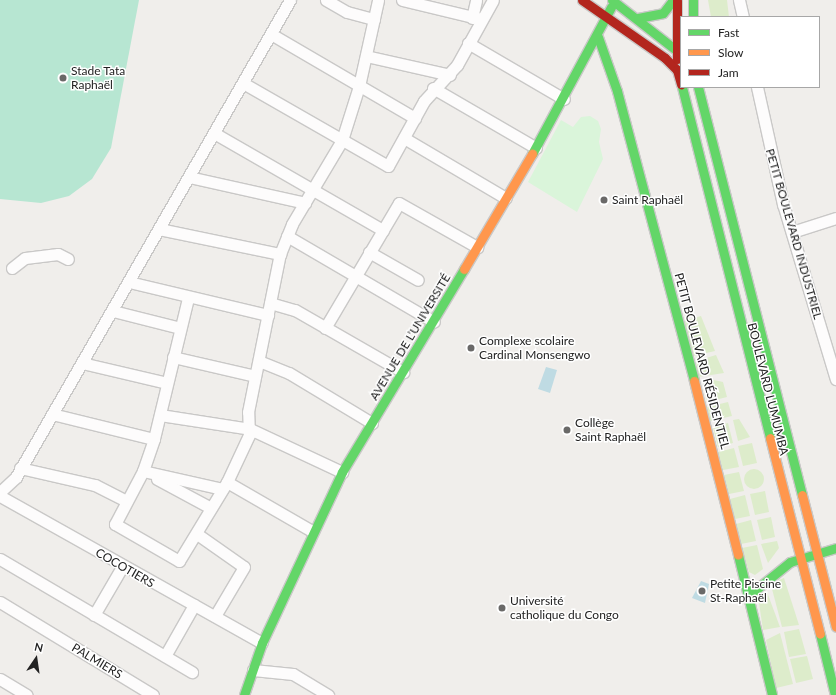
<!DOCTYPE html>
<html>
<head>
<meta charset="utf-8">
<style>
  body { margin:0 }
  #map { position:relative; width:836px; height:695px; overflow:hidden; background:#f0eeeb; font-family:Lato,sans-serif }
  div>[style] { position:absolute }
  .grass>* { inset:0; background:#ddeccb }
  .round { border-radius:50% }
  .park>* { inset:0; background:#daf5da }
  .pitch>* { inset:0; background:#b7e6d2 }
  .water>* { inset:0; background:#bfdbe3 }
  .roads { filter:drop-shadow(1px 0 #c9c8c7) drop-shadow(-1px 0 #c9c8c7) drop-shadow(0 1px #c9c8c7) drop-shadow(0 -1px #c9c8c7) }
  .street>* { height:11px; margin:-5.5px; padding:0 5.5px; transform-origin:5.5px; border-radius:5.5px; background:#fdfcfc }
  .fast>* { height:9px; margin:-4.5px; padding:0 4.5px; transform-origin:4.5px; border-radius:4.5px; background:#63d668 }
  .slow>* { height:9px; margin:-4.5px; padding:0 4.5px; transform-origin:4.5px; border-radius:4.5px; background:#ff974d }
  .jam>* { height:9px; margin:-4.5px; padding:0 4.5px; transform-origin:4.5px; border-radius:4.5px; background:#b3261e }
  .dots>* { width:11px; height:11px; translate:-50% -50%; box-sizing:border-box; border:2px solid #fff; border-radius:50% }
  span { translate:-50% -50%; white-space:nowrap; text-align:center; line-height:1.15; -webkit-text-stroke:3px #fff; paint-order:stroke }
  .poi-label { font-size:12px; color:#222 }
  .left { translate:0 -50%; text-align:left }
  .street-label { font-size:12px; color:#222 }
  .legend { position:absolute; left:680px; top:16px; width:140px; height:72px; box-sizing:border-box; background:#fff; border:1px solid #a7a7a7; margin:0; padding:5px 7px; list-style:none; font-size:12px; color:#222 }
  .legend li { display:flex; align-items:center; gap:8px; height:20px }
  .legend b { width:20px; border:1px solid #a7a7a7 }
  .north { position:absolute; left:16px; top:639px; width:40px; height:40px; -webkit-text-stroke:3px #fff; paint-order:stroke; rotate:13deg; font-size:11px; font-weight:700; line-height:16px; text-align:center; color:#222 }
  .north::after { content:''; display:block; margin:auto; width:14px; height:18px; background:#222; clip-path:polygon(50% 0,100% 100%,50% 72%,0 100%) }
</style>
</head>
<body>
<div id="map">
  <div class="grass">
    <div style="clip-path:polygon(708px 0,727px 0,729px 17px,711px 17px)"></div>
    <div style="clip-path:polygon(701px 316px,715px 351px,693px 356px,684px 321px)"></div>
    <div style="clip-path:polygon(716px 355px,724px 373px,698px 377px,696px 361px)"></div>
    <div style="clip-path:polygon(714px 380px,723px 382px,727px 397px,707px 402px,703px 384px)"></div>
    <div style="clip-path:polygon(728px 402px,732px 416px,710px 421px,707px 407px)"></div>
    <div style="clip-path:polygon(739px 419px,750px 437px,738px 441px,733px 420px)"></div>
    <div style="clip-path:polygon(728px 423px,733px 443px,718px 447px,713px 427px)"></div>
    <div style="clip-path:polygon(752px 443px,757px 463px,743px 466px,738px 446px)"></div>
    <div style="clip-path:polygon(734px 448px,739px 467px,723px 470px,718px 452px)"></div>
    <div class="round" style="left:744px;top:469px;width:20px;height:20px"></div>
    <div style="clip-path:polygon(739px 472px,744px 491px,729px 494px,724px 475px)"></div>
    <div style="clip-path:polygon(765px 491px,769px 512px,755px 515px,750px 494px)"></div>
    <div style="clip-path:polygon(745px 495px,750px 516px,735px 519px,730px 499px)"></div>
    <div style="clip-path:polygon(771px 517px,775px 537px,762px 540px,757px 520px)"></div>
    <div style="clip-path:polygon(751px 520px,756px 541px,741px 544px,736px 524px)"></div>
    <div style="clip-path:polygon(777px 541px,779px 548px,768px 563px,761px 544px)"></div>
    <div style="clip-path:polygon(757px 545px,763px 569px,755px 575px,749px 572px,742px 548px)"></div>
    <div style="clip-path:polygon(784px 578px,799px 625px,782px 627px,772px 589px,776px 581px)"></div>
    <div style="clip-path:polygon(767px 592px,780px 627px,763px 630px,759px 603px)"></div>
    <div style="clip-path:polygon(799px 629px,806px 654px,789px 657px,784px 632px)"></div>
    <div style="clip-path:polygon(780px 633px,793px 684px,776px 688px,766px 640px)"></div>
    <div style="clip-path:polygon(807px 656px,813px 679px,796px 683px,790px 659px)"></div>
  </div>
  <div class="park">
    <div style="clip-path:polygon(590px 116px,598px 121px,601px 129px,599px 142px,603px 159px,577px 212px,528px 182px,561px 120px,573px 127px,581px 117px)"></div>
  </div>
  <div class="pitch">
    <div style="clip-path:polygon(0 0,139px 0,111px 148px,92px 179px,69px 196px,41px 203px,0 199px)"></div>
  </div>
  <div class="water">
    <div style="clip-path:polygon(546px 367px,557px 370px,550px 393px,538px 389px)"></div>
    <div style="clip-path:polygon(701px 581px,709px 584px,705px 603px,692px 598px)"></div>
  </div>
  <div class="roads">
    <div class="street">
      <div style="left:326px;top:0;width:24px;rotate:30deg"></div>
      <div style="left:347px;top:12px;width:28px;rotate:15deg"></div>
      <div style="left:402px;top:0;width:81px;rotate:13.5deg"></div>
      <div style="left:739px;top:0;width:17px;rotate:77deg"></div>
      <div style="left:472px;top:18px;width:18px;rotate:-77deg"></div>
      <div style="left:271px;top:34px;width:167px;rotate:30.3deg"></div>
      <div style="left:468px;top:43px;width:111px;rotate:30.3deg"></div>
      <div style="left:366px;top:56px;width:86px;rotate:12.7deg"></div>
      <div style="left:243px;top:83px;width:167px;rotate:29.8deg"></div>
      <div style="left:388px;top:166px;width:74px;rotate:-61deg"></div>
      <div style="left:424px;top:101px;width:49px;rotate:-47.5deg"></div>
      <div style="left:457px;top:65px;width:74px;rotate:-61deg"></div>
      <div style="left:757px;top:87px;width:120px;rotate:77.5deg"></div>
      <div style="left:783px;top:204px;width:183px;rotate:73.2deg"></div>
      <div style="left:433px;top:88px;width:119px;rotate:30.2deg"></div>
      <div style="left:214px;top:133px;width:195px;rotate:29.9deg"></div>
      <div style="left:404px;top:138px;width:118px;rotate:30.5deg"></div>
      <div style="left:189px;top:177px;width:119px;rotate:12.6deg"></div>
      <div style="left:159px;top:229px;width:124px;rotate:11.7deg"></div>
      <div style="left:792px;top:232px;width:46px;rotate:-17.7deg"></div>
      <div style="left:287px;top:236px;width:170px;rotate:30.3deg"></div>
      <div style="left:369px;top:252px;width:56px;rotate:29.7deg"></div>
      <div style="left:12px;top:268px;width:16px;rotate:-38deg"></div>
      <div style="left:25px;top:258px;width:33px;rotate:-7deg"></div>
      <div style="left:58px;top:254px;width:11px;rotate:27deg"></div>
      <div style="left:129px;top:282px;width:143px;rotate:13.4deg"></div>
      <div style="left:188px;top:298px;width:145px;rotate:103.6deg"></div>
      <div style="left:154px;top:439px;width:34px;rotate:109deg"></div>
      <div style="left:143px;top:471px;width:60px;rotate:117.8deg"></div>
      <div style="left:115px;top:524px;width:74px;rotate:30deg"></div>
      <div style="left:179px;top:561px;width:92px;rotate:-58.7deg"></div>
      <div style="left:227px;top:482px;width:52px;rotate:-64.9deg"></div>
      <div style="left:249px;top:435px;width:23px;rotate:-92deg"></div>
      <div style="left:248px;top:412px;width:161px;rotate:-78.6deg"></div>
      <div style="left:280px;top:254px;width:32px;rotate:-68deg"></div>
      <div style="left:292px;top:224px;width:98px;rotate:-59.2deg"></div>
      <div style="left:342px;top:140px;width:57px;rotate:-72.5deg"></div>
      <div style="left:359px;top:86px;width:88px;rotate:-77.5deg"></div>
      <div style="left:270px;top:303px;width:26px;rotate:16deg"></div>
      <div style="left:295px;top:310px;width:125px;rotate:29.9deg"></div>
      <div style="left:113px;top:311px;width:69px;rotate:14.2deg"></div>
      <div style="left:325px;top:328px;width:145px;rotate:-59.4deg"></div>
      <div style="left:399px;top:203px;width:90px;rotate:29.4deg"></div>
      <div style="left:173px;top:357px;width:84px;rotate:13deg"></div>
      <div style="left:259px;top:361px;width:32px;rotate:22deg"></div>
      <div style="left:289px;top:373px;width:97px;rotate:31.1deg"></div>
      <div style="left:82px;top:363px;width:87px;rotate:13.2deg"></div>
      <div style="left:52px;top:414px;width:105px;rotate:13.8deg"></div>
      <div style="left:160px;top:415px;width:91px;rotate:8.8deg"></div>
      <div style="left:250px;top:429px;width:102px;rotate:25.1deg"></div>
      <div style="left:20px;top:468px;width:77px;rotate:12.8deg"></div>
      <div style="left:95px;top:485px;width:35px;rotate:27deg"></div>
      <div style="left:143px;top:471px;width:81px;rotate:12.8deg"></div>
      <div style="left:157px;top:479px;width:61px;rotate:28.2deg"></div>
      <div style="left:227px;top:482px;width:98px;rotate:30deg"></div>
      <div style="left:0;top:492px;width:22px;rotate:-43deg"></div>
      <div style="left:16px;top:477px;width:550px;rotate:-60.13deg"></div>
      <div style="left:0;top:496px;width:300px;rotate:29.3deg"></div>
      <div style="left:197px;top:534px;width:57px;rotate:35.1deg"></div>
      <div style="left:244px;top:567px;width:57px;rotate:120.6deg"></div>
      <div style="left:0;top:559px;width:223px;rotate:30.5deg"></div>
      <div style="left:0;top:602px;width:179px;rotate:31.3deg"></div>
      <div style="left:94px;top:615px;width:56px;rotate:-59.7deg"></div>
      <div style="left:165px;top:656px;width:59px;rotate:-60.4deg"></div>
      <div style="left:253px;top:670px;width:40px;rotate:5.7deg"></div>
      <div style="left:293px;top:674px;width:41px;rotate:31deg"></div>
      <div style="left:0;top:679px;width:31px;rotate:31deg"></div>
    </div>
    <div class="fast">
      <div style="left:612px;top:0;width:88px;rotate:38deg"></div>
      <div style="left:693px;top:0;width:17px;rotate:90deg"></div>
      <div style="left:638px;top:18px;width:25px;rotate:-11deg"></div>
      <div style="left:663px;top:13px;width:16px;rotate:-52deg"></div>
      <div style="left:598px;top:37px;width:57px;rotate:70.6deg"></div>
      <div style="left:617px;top:91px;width:300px;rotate:75.1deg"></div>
      <div style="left:682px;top:87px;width:362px;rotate:75.9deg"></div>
      <div style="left:698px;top:87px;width:421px;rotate:75.7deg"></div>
      <div style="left:532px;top:154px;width:167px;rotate:-61.7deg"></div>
      <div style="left:738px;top:555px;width:144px;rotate:76.3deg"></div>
      <div style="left:748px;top:596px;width:54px;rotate:-39deg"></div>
      <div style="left:790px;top:562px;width:48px;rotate:-16.9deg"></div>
      <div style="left:820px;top:634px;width:63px;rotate:76.2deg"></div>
      <div style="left:244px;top:695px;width:55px;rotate:-70.9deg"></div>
      <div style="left:262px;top:643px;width:189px;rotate:-64.9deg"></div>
      <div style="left:342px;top:472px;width:237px;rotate:-59deg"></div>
    </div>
    <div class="slow">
      <div style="left:464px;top:269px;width:134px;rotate:-59.4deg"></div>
      <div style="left:694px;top:381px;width:179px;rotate:75.8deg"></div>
      <div style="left:770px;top:438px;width:202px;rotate:75.7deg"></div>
      <div style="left:802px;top:495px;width:136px;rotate:75.6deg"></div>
    </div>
    <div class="jam">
      <div style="left:582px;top:0;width:101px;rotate:34.9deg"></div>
      <div style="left:665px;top:58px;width:17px;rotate:45deg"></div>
      <div style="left:677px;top:70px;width:15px;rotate:74deg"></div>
      <div style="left:677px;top:0;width:59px;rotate:90deg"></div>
    </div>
  </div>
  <div class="dots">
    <div style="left:63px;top:78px;background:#6a6968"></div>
    <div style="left:604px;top:200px;background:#6a6968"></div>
    <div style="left:471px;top:348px;background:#6a6968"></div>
    <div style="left:567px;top:430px;background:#6a6968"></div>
    <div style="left:702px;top:591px;background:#6a6968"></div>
    <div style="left:502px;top:608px;background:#6a6968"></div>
  </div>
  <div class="poi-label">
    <span class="left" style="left:71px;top:78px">Stade Tata<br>Raphaël</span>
    <span class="left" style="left:612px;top:200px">Saint Raphaël</span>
    <span class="left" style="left:479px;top:348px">Complexe scolaire<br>Cardinal Monsengwo</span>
    <span class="left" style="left:575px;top:430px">Collège<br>Saint Raphaël</span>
    <span class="left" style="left:710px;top:591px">Petite Piscine<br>St-Raphaël</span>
    <span class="left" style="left:510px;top:608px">Université<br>catholique du Congo</span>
  </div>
  <div class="street-label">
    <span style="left:794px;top:234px;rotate:74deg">PETIT BOULEVARD INDUSTRIEL</span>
    <span style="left:410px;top:337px;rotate:-59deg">AVENUE DE L’UNIVERSITÉ</span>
    <span style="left:702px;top:361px;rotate:75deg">PETIT BOULEVARD RÉSIDENTIEL</span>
    <span style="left:768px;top:389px;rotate:76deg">BOULEVARD LUMUMBA</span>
    <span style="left:125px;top:568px;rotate:30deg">COCOTIERS</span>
    <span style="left:97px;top:661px;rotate:31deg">PALMIERS</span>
  </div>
  <ul class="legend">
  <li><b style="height:5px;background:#63d668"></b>Fast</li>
  <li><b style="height:5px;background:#ff974d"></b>Slow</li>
  <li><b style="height:5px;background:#b3261e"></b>Jam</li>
  </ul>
  <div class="north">N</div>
</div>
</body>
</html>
